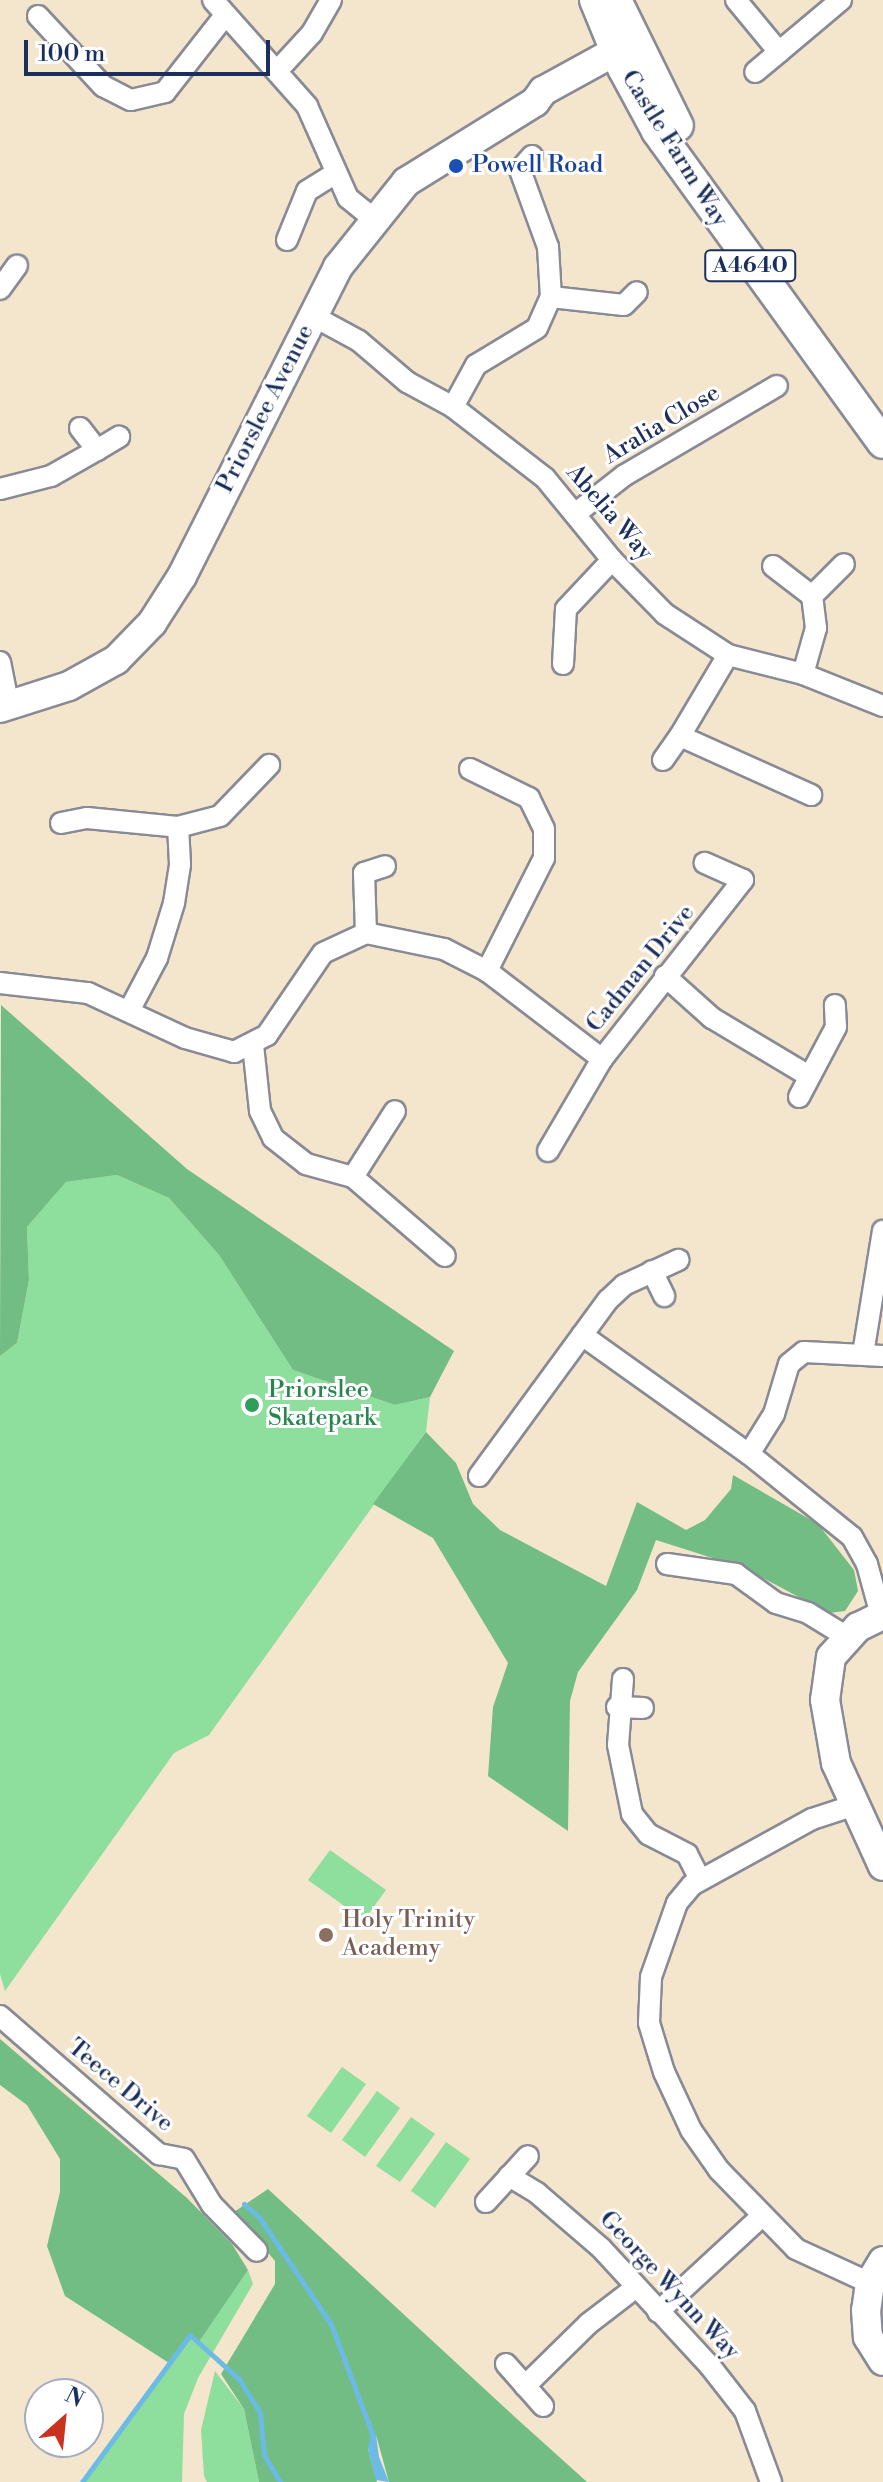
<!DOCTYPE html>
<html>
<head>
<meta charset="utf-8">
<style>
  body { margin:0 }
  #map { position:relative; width:883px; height:2482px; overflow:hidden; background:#f4e5cd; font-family:"Libre Bodoni",serif }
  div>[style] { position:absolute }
  .green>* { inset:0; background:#8ede9d }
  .forest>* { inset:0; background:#72bd84 }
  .water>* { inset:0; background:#6bbbe6 }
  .stream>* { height:5px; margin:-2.5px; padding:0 2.5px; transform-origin:2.5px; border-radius:2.5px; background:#6bbbe6 }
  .roads { filter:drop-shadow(2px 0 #888a96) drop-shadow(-2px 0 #888a96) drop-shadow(0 2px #888a96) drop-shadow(0 -2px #888a96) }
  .street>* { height:20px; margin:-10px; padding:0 10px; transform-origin:10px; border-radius:10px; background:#fff }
  .secondary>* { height:28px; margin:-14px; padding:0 14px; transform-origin:14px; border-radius:14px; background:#fff }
  .primary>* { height:30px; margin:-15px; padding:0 15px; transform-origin:15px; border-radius:15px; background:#fff }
  .dots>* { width:22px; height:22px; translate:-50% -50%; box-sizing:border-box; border:4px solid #fff; border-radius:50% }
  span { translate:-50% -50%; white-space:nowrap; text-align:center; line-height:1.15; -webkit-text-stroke:6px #fff; paint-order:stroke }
  .shield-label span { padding:2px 6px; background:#fff; border:2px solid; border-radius:6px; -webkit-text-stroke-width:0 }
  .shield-label { font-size:22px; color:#1b2f5e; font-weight:700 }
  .street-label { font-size:24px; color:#1b2f5e }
  .transit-label { font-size:24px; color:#164399 }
  .left { translate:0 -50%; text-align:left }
  .leisure-label { font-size:24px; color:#27864d }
  .education-label { font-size:24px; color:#785e54 }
  .north { position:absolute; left:24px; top:2378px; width:80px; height:80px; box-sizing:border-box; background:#fff; border:2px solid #a4acbf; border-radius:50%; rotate:27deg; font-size:22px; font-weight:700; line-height:32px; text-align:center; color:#1b2f5e }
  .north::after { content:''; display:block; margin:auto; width:28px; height:36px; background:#c8321e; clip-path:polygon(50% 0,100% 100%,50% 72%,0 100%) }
  .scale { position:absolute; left:24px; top:40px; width:246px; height:36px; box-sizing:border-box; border:4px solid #1b2f5e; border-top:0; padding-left:10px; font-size:24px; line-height:28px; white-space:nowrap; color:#1b2f5e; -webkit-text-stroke:6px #fff; paint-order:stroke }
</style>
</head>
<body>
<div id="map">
  <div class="green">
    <div style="clip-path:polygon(117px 1175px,169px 1198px,219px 1255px,293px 1370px,395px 1405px,430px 1397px,426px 1432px,209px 1735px,174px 1753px,5px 1991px,0 1974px,0 1356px,17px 1343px,29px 1280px,27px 1227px,66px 1182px)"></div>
    <div style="clip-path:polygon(330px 1850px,386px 1890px,364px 1920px,308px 1880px)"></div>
    <div style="clip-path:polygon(342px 2067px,366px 2084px,331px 2133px,307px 2116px)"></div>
    <div style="clip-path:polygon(377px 2091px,400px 2108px,365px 2157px,342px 2140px)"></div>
    <div style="clip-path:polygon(411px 2117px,435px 2134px,400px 2182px,376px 2166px)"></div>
    <div style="clip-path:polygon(446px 2142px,470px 2159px,435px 2208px,411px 2191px)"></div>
    <div style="clip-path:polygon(248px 2270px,253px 2284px,198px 2378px,184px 2414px,182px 2482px,82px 2482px,190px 2335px,199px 2342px)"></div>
    <div style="clip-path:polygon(215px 2371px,244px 2409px,259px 2482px,207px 2482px,204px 2476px,201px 2430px)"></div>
  </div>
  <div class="forest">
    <div style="clip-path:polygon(1px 1005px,187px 1169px,454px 1351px,430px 1397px,395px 1405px,293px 1370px,219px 1255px,169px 1198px,117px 1175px,66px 1182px,27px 1227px,29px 1280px,17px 1343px,0 1356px)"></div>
    <div style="clip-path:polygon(426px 1432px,456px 1463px,473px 1504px,500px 1530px,606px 1586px,637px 1502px,686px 1530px,705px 1520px,731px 1489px,733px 1475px,818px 1524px,854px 1570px,858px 1591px,845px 1611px,829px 1613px,744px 1568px,656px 1540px,637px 1590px,578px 1672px,570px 1701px,568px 1831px,488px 1776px,493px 1707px,508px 1663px,433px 1538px,373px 1504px)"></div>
    <div style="clip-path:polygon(0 2039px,187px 2198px,232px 2244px,248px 2270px,199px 2342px,190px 2335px,169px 2363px,65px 2296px,47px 2246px,60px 2192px,60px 2159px,27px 2105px,0 2085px)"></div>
    <div style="clip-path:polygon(268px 2189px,516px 2418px,587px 2482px,389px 2482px,376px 2435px,368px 2449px,377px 2482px,259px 2482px,244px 2409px,221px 2374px,275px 2284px,275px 2261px,234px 2212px)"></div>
  </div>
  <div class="water">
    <div style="clip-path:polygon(376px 2435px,379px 2457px,389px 2482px,376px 2480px,368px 2449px,370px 2436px)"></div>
  </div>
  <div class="stream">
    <div style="left:244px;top:2204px;width:20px;rotate:41deg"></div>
    <div style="left:259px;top:2217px;width:129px;rotate:56.1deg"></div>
    <div style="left:331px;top:2324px;width:120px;rotate:69.4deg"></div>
    <div style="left:82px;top:2482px;width:182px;rotate:-53.7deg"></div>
    <div style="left:190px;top:2335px;width:66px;rotate:41.9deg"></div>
    <div style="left:239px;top:2379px;width:39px;rotate:58deg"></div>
    <div style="left:260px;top:2412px;width:43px;rotate:84.7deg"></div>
    <div style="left:264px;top:2455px;width:31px;rotate:59deg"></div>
  </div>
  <div class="roads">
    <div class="street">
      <div style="left:213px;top:0;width:142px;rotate:48.4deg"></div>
      <div style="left:307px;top:106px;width:101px;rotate:66deg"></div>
      <div style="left:348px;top:198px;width:32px;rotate:39deg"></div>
      <div style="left:736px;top:0;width:67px;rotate:50.4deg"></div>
      <div style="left:779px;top:52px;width:31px;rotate:140deg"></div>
      <div style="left:38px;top:16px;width:96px;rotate:47.1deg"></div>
      <div style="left:103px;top:86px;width:31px;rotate:27deg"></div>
      <div style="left:131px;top:100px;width:35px;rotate:-13deg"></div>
      <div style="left:165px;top:92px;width:94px;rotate:-51.9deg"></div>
      <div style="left:779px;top:52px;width:81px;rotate:-40deg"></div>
      <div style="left:278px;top:70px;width:50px;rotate:-47.4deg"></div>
      <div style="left:312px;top:33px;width:38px;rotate:-60deg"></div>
      <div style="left:532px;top:156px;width:18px;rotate:131deg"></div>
      <div style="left:520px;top:170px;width:82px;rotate:70deg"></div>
      <div style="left:548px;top:247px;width:50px;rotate:86.6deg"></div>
      <div style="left:551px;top:297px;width:73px;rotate:6.3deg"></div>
      <div style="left:624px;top:305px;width:18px;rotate:-45deg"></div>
      <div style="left:287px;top:240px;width:53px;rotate:-67.8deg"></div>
      <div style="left:307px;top:191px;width:34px;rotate:-32deg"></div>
      <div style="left:0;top:289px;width:29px;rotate:-54deg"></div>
      <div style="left:313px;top:316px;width:52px;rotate:28.5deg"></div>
      <div style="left:359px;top:341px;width:63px;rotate:40.5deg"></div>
      <div style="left:407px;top:382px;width:52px;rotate:28.5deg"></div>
      <div style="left:453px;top:407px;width:116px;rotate:37.7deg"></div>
      <div style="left:545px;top:478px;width:106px;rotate:50.7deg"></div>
      <div style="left:612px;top:560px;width:76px;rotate:45.5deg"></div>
      <div style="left:665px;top:614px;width:75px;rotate:33.1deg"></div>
      <div style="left:728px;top:655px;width:77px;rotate:14.2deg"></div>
      <div style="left:803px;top:674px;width:86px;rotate:21.8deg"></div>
      <div style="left:453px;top:407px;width:48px;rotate:-61.3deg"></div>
      <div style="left:476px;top:365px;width:71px;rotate:-31.2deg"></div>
      <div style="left:537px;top:328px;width:34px;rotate:-66deg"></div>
      <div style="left:80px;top:428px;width:28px;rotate:52deg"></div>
      <div style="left:97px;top:450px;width:26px;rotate:-31deg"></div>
      <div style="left:0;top:489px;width:53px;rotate:-14.3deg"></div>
      <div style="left:51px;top:476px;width:53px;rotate:-29.5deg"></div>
      <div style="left:575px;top:514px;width:63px;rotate:-38deg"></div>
      <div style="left:625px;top:475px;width:176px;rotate:-30.4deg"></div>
      <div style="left:773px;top:566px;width:49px;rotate:37.6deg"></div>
      <div style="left:812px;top:596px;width:45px;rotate:-45deg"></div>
      <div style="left:728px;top:655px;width:94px;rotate:120.7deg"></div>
      <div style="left:680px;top:736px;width:144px;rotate:24.2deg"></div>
      <div style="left:0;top:662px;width:46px;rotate:78.7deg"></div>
      <div style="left:563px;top:664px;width:55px;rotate:-86.9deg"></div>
      <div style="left:566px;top:609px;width:67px;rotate:-46.8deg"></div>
      <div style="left:803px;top:674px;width:48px;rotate:-74.2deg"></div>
      <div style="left:816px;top:628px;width:32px;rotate:-97deg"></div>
      <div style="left:663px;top:760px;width:29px;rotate:-55deg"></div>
      <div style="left:470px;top:769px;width:66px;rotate:26.2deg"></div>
      <div style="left:529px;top:798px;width:34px;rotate:64deg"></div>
      <div style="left:544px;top:829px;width:29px;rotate:90deg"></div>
      <div style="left:544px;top:858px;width:127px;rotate:116.8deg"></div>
      <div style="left:61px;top:823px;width:26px;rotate:-11deg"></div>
      <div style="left:87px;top:818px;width:91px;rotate:5.6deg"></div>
      <div style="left:178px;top:827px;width:43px;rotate:-14.7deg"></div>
      <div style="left:220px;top:816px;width:71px;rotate:-46.1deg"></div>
      <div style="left:366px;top:933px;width:60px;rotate:-91.9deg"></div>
      <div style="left:364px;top:873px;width:22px;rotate:-18deg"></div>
      <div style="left:665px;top:976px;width:63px;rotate:41.8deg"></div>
      <div style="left:712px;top:1018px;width:113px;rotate:30.9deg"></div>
      <div style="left:0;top:983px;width:89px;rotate:6.5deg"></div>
      <div style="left:88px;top:993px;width:107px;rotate:24.9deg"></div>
      <div style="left:185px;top:1038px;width:51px;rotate:15.9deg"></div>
      <div style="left:234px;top:1052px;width:37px;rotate:-27deg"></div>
      <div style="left:267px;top:1035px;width:99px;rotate:-55.7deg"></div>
      <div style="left:323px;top:953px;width:47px;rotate:-24.9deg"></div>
      <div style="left:366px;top:933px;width:80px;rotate:11.6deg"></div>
      <div style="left:444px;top:949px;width:48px;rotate:27.1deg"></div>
      <div style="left:487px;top:971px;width:145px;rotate:37.4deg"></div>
      <div style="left:602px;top:1059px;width:228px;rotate:-51.8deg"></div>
      <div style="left:743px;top:880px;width:42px;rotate:-155.9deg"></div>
      <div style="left:130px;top:1009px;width:58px;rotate:-62.1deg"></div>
      <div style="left:157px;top:958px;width:58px;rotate:-72.8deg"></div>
      <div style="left:174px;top:903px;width:39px;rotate:-81deg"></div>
      <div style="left:180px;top:864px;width:37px;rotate:-93deg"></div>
      <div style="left:253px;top:1045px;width:66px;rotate:83.9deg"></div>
      <div style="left:260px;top:1111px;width:30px;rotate:64deg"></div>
      <div style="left:273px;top:1138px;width:42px;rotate:38.2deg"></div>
      <div style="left:306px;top:1164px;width:49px;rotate:15.5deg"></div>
      <div style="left:353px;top:1177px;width:121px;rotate:40.7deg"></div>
      <div style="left:799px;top:1097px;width:79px;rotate:-62.1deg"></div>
      <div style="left:836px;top:1027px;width:22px;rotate:-93deg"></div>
      <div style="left:548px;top:1151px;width:107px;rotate:-59.6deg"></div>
      <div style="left:353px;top:1177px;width:78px;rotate:-57.5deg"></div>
      <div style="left:652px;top:1271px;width:28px;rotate:64deg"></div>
      <div style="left:582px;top:1335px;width:205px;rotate:35.5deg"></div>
      <div style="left:863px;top:1354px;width:125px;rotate:-80.8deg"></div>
      <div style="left:479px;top:1476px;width:218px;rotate:-53.8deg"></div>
      <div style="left:608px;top:1300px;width:22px;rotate:-43deg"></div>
      <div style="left:624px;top:1285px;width:60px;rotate:-24.8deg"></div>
      <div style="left:667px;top:1564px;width:70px;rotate:8.2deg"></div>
      <div style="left:736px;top:1574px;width:49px;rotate:35.9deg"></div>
      <div style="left:776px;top:1603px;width:34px;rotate:17deg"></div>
      <div style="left:808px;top:1613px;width:46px;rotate:31.6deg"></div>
      <div style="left:881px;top:1615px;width:53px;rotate:-105.4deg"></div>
      <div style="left:867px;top:1564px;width:31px;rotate:-119deg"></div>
      <div style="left:852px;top:1537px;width:132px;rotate:-141.1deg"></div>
      <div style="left:749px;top:1454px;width:47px;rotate:-58deg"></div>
      <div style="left:774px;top:1414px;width:52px;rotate:-73.3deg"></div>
      <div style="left:789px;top:1364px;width:19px;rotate:-39deg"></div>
      <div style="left:804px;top:1352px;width:79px;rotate:2.9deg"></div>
      <div style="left:623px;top:1679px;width:66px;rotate:94.3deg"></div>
      <div style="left:618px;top:1745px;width:70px;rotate:78.5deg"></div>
      <div style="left:632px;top:1814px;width:26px;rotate:51deg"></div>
      <div style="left:648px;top:1834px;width:44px;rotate:27.1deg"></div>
      <div style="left:687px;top:1854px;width:27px;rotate:63deg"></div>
      <div style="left:617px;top:1707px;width:26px;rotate:2deg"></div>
      <div style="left:855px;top:1805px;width:45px;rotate:162deg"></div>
      <div style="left:812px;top:1819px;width:137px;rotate:151.2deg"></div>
      <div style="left:692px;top:1885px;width:23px;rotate:130deg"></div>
      <div style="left:677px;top:1903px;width:78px;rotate:109.4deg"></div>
      <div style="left:651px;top:1977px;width:46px;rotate:92.5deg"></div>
      <div style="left:649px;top:2023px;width:51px;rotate:73deg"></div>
      <div style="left:664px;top:2072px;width:64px;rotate:65deg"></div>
      <div style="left:691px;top:2130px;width:49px;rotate:55deg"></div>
      <div style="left:719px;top:2170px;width:110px;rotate:45.7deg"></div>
      <div style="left:796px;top:2249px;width:81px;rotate:24.7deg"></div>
      <div style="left:0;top:2016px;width:211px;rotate:41deg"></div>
      <div style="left:159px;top:2154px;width:25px;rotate:11deg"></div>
      <div style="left:184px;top:2159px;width:54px;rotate:58.7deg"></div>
      <div style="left:212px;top:2205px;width:64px;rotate:45.6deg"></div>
      <div style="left:509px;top:2176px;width:33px;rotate:31deg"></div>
      <div style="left:537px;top:2193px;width:84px;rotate:40.7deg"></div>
      <div style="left:601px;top:2248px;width:161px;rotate:47.3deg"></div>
      <div style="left:710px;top:2366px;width:57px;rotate:52.1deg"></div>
      <div style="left:745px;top:2411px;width:76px;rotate:69.9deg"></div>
      <div style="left:486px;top:2202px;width:62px;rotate:-47.6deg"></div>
      <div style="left:658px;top:2312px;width:142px;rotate:-42.7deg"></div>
      <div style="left:506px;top:2364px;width:56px;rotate:48.6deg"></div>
      <div style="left:525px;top:2386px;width:88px;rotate:-44.5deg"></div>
      <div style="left:588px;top:2324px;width:59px;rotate:-37.5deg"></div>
    </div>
    <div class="secondary">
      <div style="left:0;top:708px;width:72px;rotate:-17.7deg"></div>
      <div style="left:69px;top:686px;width:54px;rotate:-29deg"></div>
      <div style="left:116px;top:660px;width:52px;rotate:-45.8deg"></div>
      <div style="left:152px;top:623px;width:56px;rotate:-57.4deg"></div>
      <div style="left:182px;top:576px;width:346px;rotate:-63.2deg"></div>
      <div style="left:338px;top:267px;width:109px;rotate:-51.3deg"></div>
      <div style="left:406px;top:182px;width:152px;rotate:-31.8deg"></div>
      <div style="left:535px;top:102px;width:14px;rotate:-54deg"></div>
      <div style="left:543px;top:91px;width:104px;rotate:-28.8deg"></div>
      <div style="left:883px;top:1615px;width:28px;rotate:154deg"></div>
      <div style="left:858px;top:1627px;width:40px;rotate:132deg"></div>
      <div style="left:831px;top:1657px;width:43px;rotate:97.9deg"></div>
      <div style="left:825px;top:1700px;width:64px;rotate:80.1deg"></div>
      <div style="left:836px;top:1763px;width:113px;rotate:65.5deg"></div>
      <div style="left:883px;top:2261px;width:26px;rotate:121deg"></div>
      <div style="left:870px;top:2283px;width:27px;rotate:98deg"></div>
      <div style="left:866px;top:2310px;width:27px;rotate:86deg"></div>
      <div style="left:868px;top:2337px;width:28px;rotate:58deg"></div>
    </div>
    <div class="primary">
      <div style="left:595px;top:0;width:74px;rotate:67.6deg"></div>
      <div style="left:623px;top:68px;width:72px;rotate:61.6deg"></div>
      <div style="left:657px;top:131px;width:385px;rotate:54.1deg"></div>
      <div style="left:616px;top:0;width:140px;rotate:63.8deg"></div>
    </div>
  </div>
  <div class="dots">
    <div style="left:456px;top:166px;background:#1a4fb4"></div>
    <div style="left:252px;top:1405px;background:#2e9e5b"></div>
    <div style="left:326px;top:1935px;background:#8d6e63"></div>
  </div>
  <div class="shield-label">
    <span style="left:750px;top:266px">A4640</span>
  </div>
  <div class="street-label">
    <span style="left:674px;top:149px;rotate:58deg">Castle Farm Way</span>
    <span style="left:266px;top:409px;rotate:-63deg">Priorslee Avenue</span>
    <span style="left:662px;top:425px;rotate:-31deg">Aralia Close</span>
    <span style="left:609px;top:513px;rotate:49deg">Abelia Way</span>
    <span style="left:641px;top:969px;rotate:-51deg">Cadman Drive</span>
    <span style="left:120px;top:2086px;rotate:40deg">Teece Drive</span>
    <span style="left:669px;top:2286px;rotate:47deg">George Wynn Way</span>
  </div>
  <div class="transit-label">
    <span class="left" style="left:472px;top:166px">Powell Road</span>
  </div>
  <div class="leisure-label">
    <span class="left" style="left:268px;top:1405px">Priorslee<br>Skatepark</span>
  </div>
  <div class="education-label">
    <span class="left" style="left:342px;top:1935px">Holy Trinity<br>Academy</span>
  </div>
  <div class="north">N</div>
  <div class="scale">100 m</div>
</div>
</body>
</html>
